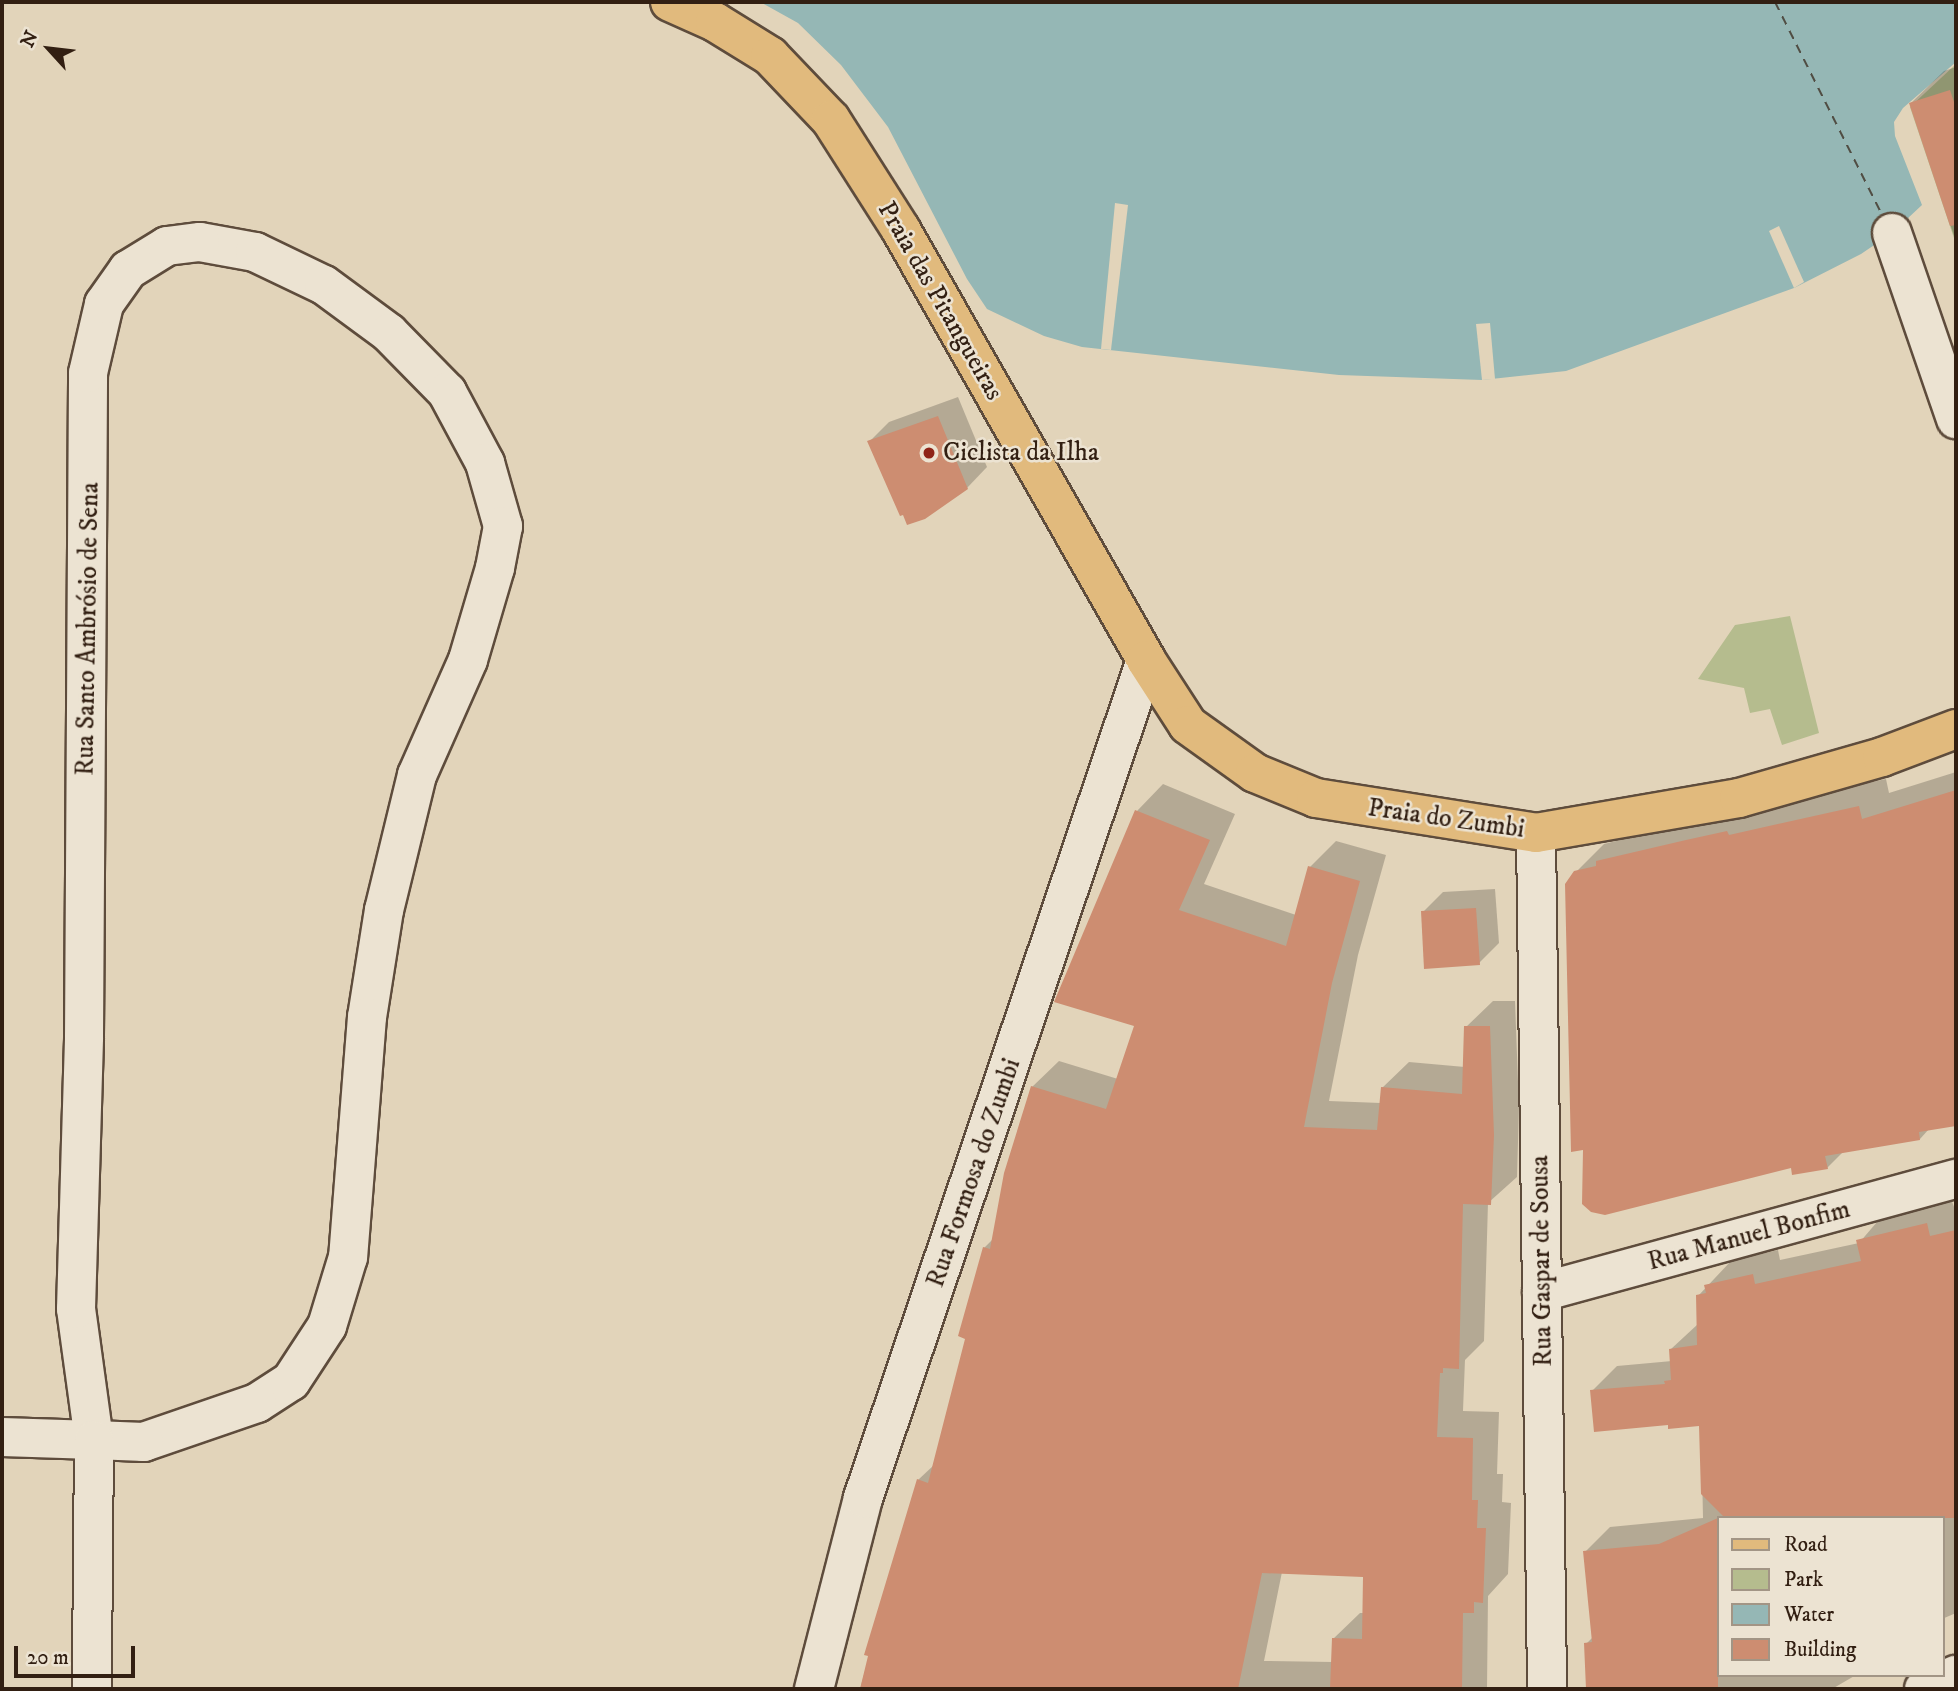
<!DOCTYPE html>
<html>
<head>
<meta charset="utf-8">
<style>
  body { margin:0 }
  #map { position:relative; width:1958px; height:1691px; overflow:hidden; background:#e2d4ba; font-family:"IM FELL DW Pica",serif }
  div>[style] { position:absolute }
  .green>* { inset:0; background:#b5bc8e }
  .water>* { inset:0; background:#95b7b5 }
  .pier>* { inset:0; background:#e2d4ba }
  .shadow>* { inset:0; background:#0003 }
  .ferry>* { height:2px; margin-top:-1px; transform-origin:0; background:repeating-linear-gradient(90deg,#504d43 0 9px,transparent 0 16px) }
  .building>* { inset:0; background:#cd8d71 }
  .roads { filter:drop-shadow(2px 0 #5e4c3c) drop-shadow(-2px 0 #5e4c3c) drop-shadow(0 2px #5e4c3c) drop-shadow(0 -2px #5e4c3c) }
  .minor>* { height:38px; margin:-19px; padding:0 19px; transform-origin:19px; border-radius:19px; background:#ece3d2 }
  .major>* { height:38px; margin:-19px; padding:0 19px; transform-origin:19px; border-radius:19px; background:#e1ba7d }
  .dots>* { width:19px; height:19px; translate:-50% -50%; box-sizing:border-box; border:4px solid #ece3d2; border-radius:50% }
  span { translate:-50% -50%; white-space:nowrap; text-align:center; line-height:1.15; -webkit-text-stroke:5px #ece3d2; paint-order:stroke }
  .street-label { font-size:26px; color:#321f12 }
  .poi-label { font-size:26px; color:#321f12 }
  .left { translate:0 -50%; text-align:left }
  .frame { position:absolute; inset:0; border:4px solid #321f12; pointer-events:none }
  .legend { position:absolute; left:1717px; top:1516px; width:228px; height:161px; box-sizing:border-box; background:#ece3d2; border:2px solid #a29585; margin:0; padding:9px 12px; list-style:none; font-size:21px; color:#321f12 }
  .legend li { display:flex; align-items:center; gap:14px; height:35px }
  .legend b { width:35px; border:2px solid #a29585 }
  .north { position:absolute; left:14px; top:14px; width:70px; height:70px; -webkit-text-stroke:5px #ece3d2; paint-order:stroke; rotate:297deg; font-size:19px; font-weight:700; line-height:28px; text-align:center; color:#321f12 }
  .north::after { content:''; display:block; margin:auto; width:24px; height:32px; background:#321f12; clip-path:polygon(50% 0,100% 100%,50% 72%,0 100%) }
  .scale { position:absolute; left:14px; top:1646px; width:121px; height:32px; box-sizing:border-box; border:4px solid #321f12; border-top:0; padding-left:9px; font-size:21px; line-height:24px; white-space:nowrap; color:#321f12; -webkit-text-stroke:5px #ece3d2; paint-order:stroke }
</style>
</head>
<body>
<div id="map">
  <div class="green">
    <div style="clip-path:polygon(1956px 64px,1956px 244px,1910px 107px)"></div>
    <div style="clip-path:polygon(1790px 616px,1819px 733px,1782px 745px,1770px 709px,1750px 713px,1744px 688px,1698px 679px,1735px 625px)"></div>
  </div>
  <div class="water">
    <div style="clip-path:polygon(760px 2px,1956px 2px,1956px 62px,1903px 108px,1894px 122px,1895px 136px,1922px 205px,1892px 233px,1861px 254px,1794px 288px,1566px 371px,1482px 380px,1339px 375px,1082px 347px,1044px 336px,987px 309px,967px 279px,888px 127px,841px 65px,798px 23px)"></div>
  </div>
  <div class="pier">
    <div style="clip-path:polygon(1115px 203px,1128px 205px,1111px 350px,1101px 349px)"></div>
    <div style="clip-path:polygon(1779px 226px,1804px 282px,1794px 288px,1769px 231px)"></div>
    <div style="clip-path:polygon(1490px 323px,1495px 379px,1482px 380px,1476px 324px)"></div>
  </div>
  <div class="shadow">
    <div style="clip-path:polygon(1956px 67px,1956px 242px,1911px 103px,1944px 71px)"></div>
    <div style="clip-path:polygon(958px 397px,987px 467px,967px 488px,869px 442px,889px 422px)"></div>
    <div style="clip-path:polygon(1956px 772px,1956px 1125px,1929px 1129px,1920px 1139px,1844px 1151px,1827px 1168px,1585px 1148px,1576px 872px,1604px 844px,1620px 840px,1626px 835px,1886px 779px,1889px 793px)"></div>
    <div style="clip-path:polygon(evenodd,1163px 784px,1235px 814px,1204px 884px,1296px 915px,1310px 867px,1336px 841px,1386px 855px,1358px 955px,1329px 1101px,1381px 1103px,1382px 1088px,1409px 1062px,1465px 1067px,1466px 1027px,1493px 1001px,1515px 1001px,1519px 1108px,1517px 1177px,1488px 1203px,1484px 1341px,1465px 1360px,1463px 1411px,1499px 1412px,1497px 1474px,1503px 1474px,1502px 1502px,1511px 1503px,1508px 1574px,1488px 1596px,1487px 1689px,860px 1689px,918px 1480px,935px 1464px,968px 1338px,984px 1248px,993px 1239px,1032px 1087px,1059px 1061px,1118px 1079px,1137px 1025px,1137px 811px,1163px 784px,1282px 1572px,1365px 1576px,1364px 1613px,1360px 1613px,1333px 1639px,1333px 1662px,1264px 1661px,1282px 1572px)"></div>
    <div style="clip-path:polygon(1495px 889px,1499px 943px,1479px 963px,1423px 912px,1443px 892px)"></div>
    <div style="clip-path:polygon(1951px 1199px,1956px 1212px,1956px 1613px,1942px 1619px,1942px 1518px,1718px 1518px,1718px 1675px,1856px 1675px,1832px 1689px,1587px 1689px,1586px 1644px,1593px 1637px,1585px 1552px,1610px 1527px,1703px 1518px,1701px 1424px,1592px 1391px,1617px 1366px,1672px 1361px,1671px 1349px,1698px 1324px,1698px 1296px,1731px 1261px,1778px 1250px,1780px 1260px,1859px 1243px,1883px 1215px)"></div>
  </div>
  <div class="ferry">
    <div style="left:1775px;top:2px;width:241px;rotate:63.3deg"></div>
  </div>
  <div class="building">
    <div style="clip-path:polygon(1950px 90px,1956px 108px,1956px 225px,1950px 226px,1909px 103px)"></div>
    <div style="clip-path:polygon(938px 416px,968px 489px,925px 519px,907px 525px,903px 515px,900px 516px,867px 441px)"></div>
    <div style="clip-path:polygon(1956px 790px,1956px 1126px,1919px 1132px,1920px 1140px,1825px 1156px,1828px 1169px,1792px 1175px,1791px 1168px,1605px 1215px,1591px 1212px,1582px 1204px,1583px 1150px,1571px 1152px,1565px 884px,1574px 871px,1596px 866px,1596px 861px,1686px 840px,1727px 831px,1729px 835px,1859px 806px,1862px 819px)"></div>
    <div style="clip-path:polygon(1135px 810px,1210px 840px,1179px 910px,1286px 946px,1308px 866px,1360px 881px,1332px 983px,1304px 1127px,1377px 1130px,1381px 1087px,1462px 1094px,1464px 1026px,1490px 1026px,1494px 1135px,1491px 1205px,1463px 1204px,1459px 1369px,1443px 1368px,1443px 1373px,1440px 1373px,1437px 1437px,1473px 1438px,1472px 1500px,1478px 1500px,1477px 1528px,1486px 1528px,1483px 1603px,1474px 1602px,1474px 1613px,1463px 1613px,1462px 1689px,1330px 1689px,1332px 1638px,1362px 1639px,1363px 1577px,1262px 1573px,1238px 1689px,860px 1689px,868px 1656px,864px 1655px,917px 1479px,928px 1483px,965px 1339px,958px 1336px,983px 1247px,990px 1249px,1004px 1173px,1031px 1086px,1106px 1109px,1134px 1026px,1054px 1002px)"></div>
    <div style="clip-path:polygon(1476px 908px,1480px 965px,1424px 969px,1421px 911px)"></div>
    <div style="clip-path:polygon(1927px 1223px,1930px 1236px,1956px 1230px,1956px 1518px,1725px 1518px,1701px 1494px,1699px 1426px,1668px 1429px,1668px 1425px,1594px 1432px,1590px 1390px,1665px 1384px,1664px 1381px,1671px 1380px,1669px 1349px,1697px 1345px,1696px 1295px,1706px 1293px,1704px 1285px,1753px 1274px,1755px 1284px,1861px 1261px,1856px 1240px)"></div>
    <div style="clip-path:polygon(1718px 1518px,1718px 1689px,1586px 1689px,1584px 1643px,1592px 1642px,1583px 1551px,1659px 1544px)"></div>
  </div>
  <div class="roads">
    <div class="minor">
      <div style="left:1892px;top:233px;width:197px;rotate:71deg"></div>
      <div style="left:200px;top:242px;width:56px;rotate:10.3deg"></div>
      <div style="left:255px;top:252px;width:76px;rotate:25.6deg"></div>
      <div style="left:324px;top:285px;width:81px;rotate:36.4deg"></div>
      <div style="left:389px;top:333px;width:83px;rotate:45.5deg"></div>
      <div style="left:447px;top:392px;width:81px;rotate:61.8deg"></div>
      <div style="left:485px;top:463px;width:66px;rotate:74.1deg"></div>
      <div style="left:503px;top:526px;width:43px;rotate:100.8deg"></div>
      <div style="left:495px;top:568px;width:96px;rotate:106.4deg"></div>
      <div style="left:468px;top:660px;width:126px;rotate:113.9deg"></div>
      <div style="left:417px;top:775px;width:139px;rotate:103.7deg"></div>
      <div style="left:384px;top:910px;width:108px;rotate:99deg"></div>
      <div style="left:367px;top:1017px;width:241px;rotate:94.5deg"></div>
      <div style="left:348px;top:1257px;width:72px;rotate:106.9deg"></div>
      <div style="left:327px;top:1326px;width:66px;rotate:123.2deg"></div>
      <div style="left:291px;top:1381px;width:40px;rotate:147.1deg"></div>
      <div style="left:257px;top:1403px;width:120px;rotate:161deg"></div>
      <div style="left:144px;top:1442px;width:50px;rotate:-177.7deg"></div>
      <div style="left:94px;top:1440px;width:132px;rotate:-97.8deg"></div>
      <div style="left:76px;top:1309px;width:272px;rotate:-88.3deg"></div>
      <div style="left:84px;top:1037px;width:664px;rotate:-89.65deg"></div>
      <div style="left:88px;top:373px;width:71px;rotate:-76.9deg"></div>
      <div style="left:104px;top:304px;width:42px;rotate:-54.8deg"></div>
      <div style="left:128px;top:270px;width:46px;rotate:-31.6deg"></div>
      <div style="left:167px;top:246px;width:33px;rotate:-7deg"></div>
      <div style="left:1536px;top:833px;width:856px;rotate:89.26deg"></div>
      <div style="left:1542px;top:1292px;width:429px;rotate:-15.3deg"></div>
      <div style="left:2px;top:1437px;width:92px;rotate:1.9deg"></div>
      <div style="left:94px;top:1440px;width:249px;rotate:90.5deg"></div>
      <div style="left:814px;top:1689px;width:197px;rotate:-75.6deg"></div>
      <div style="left:863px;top:1498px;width:884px;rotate:-71.34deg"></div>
      <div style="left:1924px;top:1689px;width:35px;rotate:-24deg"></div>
    </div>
    <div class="major">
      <div style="left:670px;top:2px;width:49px;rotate:24deg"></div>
      <div style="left:715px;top:22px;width:65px;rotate:31.7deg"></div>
      <div style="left:770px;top:56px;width:88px;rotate:46.4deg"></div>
      <div style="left:831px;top:120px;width:130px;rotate:57.5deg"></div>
      <div style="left:901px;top:230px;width:495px;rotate:60.3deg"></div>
      <div style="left:1146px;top:660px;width:77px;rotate:57.1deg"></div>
      <div style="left:1188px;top:725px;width:82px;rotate:35.6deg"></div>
      <div style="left:1255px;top:773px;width:66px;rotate:22.3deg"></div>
      <div style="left:1316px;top:798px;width:223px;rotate:9deg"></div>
      <div style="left:1536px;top:833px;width:206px;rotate:-9.8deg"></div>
      <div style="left:1739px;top:798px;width:149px;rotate:-16deg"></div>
      <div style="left:1882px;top:757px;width:79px;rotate:-20.7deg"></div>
    </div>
  </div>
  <div class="dots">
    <div style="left:929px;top:453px;background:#8f2418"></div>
  </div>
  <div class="street-label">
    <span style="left:940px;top:301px;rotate:60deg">Praia das Pitangueiras</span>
    <span style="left:88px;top:629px;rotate:-89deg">Rua Santo Ambrósio de Sena</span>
    <span style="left:1446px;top:819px;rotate:8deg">Praia do Zumbi</span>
    <span style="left:974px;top:1173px;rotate:-71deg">Rua Formosa do Zumbi</span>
    <span style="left:1749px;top:1236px;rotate:-15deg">Rua Manuel Bonfim</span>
    <span style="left:1542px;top:1261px;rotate:-91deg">Rua Gaspar de Sousa</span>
  </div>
  <div class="poi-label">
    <span class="left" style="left:943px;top:453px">Ciclista da Ilha</span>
  </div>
  <div class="frame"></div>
  <ul class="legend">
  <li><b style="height:9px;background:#e1ba7d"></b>Road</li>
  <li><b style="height:19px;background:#b5bc8e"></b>Park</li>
  <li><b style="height:19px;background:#95b7b5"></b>Water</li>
  <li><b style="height:19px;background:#cd8d71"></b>Building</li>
  </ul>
  <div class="north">N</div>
  <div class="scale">20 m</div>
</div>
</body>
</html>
